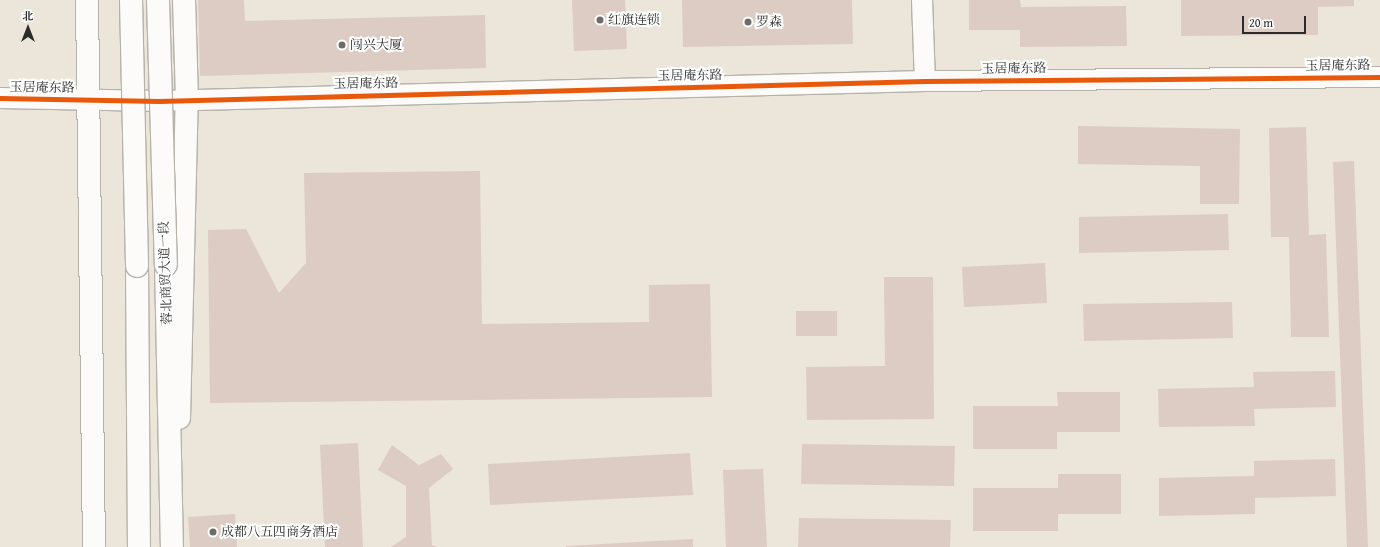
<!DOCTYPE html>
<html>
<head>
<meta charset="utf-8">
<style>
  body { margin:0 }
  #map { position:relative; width:1380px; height:547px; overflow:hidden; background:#ebe6d9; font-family:"Gentium Book Plus","Noto Serif SC",serif }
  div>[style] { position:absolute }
  .building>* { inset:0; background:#ddccc3 }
  .roads { filter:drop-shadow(1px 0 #b5b2aa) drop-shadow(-1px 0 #b5b2aa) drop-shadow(0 1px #b5b2aa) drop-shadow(0 -1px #b5b2aa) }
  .street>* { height:20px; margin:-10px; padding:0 10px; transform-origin:10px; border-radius:10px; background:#fcfbf9 }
  .secondary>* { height:22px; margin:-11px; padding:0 11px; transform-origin:11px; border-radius:11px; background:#fcfbf9 }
  .highway>* { height:22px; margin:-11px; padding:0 11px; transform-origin:11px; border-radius:11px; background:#fcfbf9 }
  .bridges { filter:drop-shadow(1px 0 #b5b2aa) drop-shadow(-1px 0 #b5b2aa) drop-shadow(0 1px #b5b2aa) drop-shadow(0 -1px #b5b2aa) }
  .highway-bridge>* { height:22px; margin:-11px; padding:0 11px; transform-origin:11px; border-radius:11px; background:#fcfbf9 }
  .cycleway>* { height:5px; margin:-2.5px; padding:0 2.5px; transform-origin:2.5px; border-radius:2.5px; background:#e8590c }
  .dots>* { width:11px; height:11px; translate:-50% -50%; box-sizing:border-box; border:2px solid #fff; border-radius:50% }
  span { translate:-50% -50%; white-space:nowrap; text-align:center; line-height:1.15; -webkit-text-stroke:4px #fff; paint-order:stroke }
  .poi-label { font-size:13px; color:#2b2b2b }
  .left { translate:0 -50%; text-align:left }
  .street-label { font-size:13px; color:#2b2b2b }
  .north { position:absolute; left:8px; top:8px; width:40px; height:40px; -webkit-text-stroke:3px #fff; paint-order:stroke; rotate:0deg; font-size:11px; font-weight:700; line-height:16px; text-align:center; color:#2b2b2b }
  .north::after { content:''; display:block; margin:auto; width:14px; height:18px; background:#2b2b2b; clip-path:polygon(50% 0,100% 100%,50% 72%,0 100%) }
  .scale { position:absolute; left:1242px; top:16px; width:64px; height:18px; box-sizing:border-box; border:2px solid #2b2b2b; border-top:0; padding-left:5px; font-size:12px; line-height:14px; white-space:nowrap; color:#2b2b2b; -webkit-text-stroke:3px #fff; paint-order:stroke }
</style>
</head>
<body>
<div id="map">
  <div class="building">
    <div style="clip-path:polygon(198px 0,244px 0,245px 21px,485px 15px,486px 68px,200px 76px)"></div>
    <div style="clip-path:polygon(572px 0,625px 0,627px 49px,574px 51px)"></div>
    <div style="clip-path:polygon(682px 0,852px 0,853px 44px,683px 47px)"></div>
    <div style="clip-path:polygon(969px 0,1020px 0,1021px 7px,1126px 6px,1127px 46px,1020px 47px,1020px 30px,969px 30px)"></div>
    <div style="clip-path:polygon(1181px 0,1354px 0,1354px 6px,1318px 7px,1318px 35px,1181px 36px)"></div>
    <div style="clip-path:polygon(1078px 126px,1240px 129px,1239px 204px,1200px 204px,1200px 166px,1078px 164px)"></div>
    <div style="clip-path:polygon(1306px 127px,1309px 235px,1326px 234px,1329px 337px,1291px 337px,1289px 237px,1271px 237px,1269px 128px)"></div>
    <div style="clip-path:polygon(1354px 161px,1368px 547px,1347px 547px,1333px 162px)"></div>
    <div style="clip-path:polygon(480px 171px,482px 324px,649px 322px,649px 285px,710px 284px,712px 397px,210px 403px,208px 230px,246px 229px,279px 293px,306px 263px,304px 173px)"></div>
    <div style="clip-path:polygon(1228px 214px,1229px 250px,1079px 253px,1079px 217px)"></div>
    <div style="clip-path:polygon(1045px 263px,1047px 303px,964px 307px,962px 267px)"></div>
    <div style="clip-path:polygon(884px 277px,933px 277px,934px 419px,807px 420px,806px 367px,885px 366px)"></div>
    <div style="clip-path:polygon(1232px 302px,1233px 338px,1084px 341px,1083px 304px)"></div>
    <div style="clip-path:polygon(796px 311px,837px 311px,837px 336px,796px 336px)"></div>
    <div style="clip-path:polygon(1335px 371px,1336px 407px,1254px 409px,1255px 426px,1159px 427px,1158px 389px,1254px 387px,1253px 372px)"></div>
    <div style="clip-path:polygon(1057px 392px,1120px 392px,1120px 432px,1057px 432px,1057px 449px,973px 449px,973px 406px,1058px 406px)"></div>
    <div style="clip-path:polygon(358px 443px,363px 547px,325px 547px,320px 445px)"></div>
    <div style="clip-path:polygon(802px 444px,955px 446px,954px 486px,801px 484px)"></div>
    <div style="clip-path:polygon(392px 445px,419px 465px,441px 454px,453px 469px,429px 488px,432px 545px,437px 547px,391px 547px,406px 537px,406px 486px,378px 470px)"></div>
    <div style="clip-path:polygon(690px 453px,693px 495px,490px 505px,488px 464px)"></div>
    <div style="clip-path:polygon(1335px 459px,1336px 496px,1255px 498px,1255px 514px,1159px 516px,1159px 478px,1254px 476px,1254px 461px)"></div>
    <div style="clip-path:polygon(763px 469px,767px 547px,726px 547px,723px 470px)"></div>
    <div style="clip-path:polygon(1058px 474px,1121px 474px,1121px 514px,1058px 514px,1058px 531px,973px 531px,973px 488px,1058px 488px)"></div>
    <div style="clip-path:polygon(235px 514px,237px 547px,190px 547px,188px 517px)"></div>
    <div style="clip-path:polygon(799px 518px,951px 520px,950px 547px,798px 547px)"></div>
    <div style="clip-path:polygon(693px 539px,693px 547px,566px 547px,566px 546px)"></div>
  </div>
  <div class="roads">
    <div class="street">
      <div style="left:922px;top:0;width:81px;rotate:87.9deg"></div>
      <div style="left:0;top:98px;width:159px;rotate:1.1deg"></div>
      <div style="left:159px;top:101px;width:766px;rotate:-1.5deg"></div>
      <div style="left:925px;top:81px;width:455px;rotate:-0.5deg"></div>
    </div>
    <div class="secondary">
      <div style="left:87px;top:0;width:547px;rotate:89.27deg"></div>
      <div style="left:179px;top:418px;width:318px;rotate:-88.6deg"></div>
      <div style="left:187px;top:100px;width:100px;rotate:-91.7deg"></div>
    </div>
    <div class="highway">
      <div style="left:166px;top:265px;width:282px;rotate:88.8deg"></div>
      <div style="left:137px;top:266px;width:281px;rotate:89.6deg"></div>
    </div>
  </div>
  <div class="bridges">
    <div class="highway-bridge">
      <div style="left:131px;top:0;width:266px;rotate:88.7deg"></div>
      <div style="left:158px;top:0;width:265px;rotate:88.3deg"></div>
    </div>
  </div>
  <div class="cycleway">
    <div style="left:0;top:98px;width:159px;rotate:1.1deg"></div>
    <div style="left:159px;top:101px;width:766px;rotate:-1.5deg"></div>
    <div style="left:925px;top:81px;width:455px;rotate:-0.5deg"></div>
  </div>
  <div class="dots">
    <div style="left:600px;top:20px;background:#6e6c68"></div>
    <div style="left:748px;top:22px;background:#6e6c68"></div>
    <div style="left:342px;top:45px;background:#6e6c68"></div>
    <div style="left:213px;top:532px;background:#6e6c68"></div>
  </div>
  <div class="poi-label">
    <span class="left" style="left:608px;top:20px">红旗连锁</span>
    <span class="left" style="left:756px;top:22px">罗森</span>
    <span class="left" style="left:350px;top:45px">闯兴大厦</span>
    <span class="left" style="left:221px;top:532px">成都八五四商务酒店</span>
  </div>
  <div class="street-label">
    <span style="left:1338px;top:66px;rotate:-1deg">玉居庵东路</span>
    <span style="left:1014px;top:69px;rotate:-1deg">玉居庵东路</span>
    <span style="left:690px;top:76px;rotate:-1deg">玉居庵东路</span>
    <span style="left:366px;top:84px;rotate:-1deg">玉居庵东路</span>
    <span style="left:42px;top:88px;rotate:1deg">玉居庵东路</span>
    <span style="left:166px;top:273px;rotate:-92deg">蓉北商贸大道一段</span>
  </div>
  <div class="north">北</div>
  <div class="scale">20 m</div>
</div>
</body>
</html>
